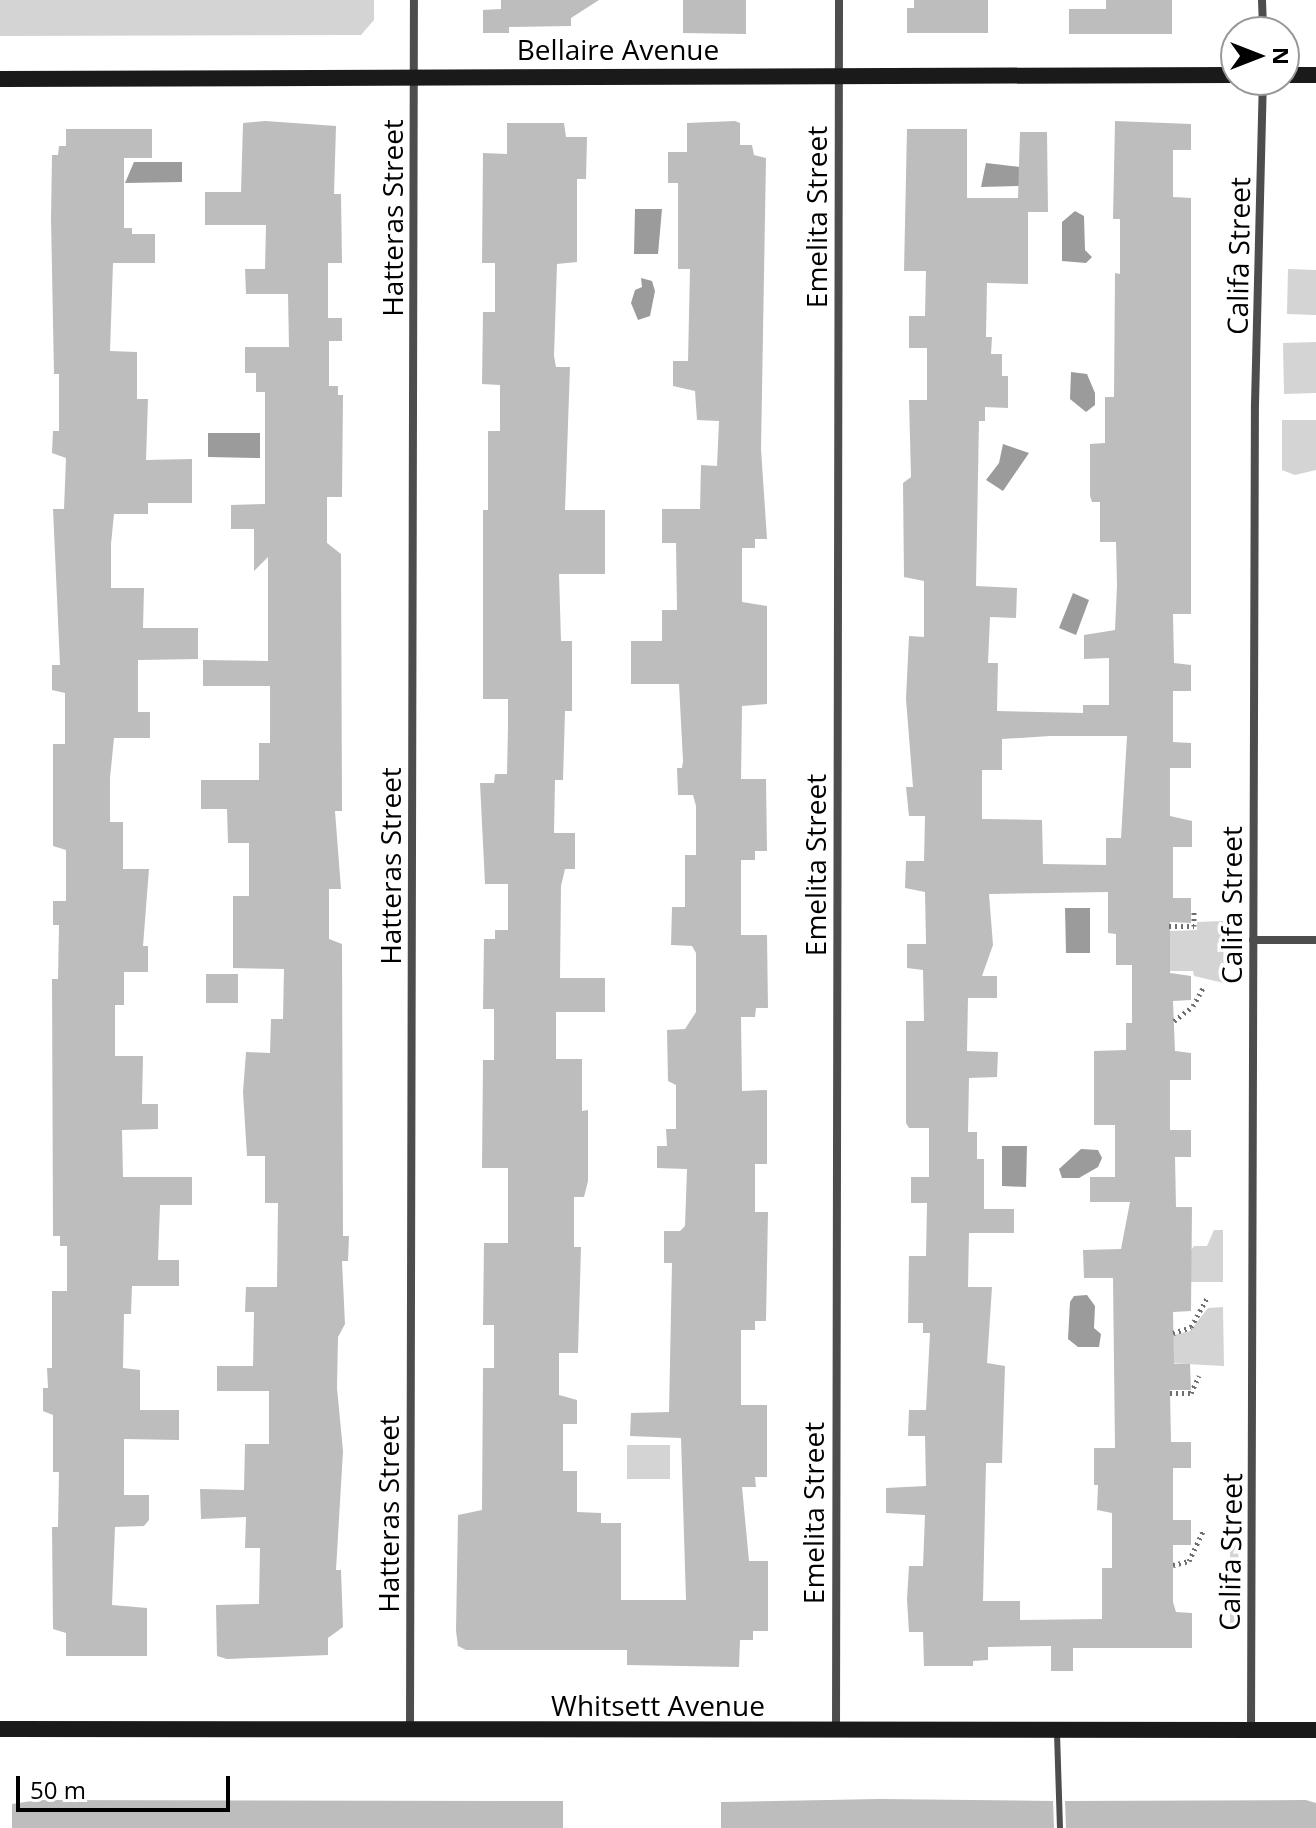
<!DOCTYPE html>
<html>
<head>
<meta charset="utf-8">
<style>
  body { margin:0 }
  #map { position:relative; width:1316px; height:1828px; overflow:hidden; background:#fff; font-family:"Open Sans",sans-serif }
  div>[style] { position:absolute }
  .green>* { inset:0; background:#d4d4d4 }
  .water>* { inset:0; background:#9b9b9b }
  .building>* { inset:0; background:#bdbdbd }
  .path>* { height:5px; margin-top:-2.5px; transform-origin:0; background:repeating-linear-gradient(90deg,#6f6f6f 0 2px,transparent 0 6px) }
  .lane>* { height:6px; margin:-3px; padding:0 3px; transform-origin:3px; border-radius:3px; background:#4d4d4d }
  .street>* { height:8px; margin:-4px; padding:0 4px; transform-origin:4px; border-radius:4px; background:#4d4d4d }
  .secondary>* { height:16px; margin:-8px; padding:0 8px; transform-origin:8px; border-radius:8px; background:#1a1a1a }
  span { translate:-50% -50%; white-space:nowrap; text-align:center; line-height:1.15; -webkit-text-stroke:7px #fff; paint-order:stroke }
  .street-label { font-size:28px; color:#000 }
  .north { position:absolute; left:1220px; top:16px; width:80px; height:80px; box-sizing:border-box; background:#fff; border:2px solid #999; border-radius:50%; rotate:90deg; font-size:22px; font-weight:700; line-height:32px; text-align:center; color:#000 }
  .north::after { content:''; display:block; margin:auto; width:28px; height:36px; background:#000; clip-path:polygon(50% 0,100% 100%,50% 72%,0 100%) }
  .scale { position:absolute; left:16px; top:1776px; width:214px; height:36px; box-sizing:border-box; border:4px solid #000; border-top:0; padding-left:10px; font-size:24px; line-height:28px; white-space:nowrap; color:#000; -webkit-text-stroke:6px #fff; paint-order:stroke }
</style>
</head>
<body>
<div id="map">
  <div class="green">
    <div style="clip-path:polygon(0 0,374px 0,374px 20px,361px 35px,0 36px)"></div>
    <div style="clip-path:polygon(1288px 269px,1316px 270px,1316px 315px,1287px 314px)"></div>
    <div style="clip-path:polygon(1316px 342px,1316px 393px,1284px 394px,1283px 343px)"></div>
    <div style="clip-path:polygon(1282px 420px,1316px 420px,1316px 470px,1295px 475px,1282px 470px)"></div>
    <div style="clip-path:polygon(1223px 921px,1224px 983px,1194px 976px,1193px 971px,1169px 971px,1170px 931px,1197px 930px,1197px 922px)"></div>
    <div style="clip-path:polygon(1214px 1230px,1223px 1230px,1223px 1282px,1169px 1282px,1194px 1246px,1207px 1246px)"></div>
    <div style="clip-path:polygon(1223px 1307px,1224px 1366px,1167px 1363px,1173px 1335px,1190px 1331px,1208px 1308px)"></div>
    <div style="clip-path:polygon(627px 1445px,670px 1445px,670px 1479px,627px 1479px)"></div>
    <div style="clip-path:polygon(1230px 1537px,1238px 1541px,1240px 1629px,1230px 1629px)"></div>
  </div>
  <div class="water">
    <div style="clip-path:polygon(134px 162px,182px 162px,182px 182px,125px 183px)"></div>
    <div style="clip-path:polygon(986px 163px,1020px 167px,1020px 186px,981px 187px)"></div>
    <div style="clip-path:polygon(635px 209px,662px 209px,658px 254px,634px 254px)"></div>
    <div style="clip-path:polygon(1075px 211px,1084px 216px,1085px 250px,1092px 257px,1086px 263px,1062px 261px,1062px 222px)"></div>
    <div style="clip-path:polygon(641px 278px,652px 281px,655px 291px,650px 316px,638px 320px,631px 303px,635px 290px,642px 287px)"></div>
    <div style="clip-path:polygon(1071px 372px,1087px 374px,1095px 393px,1095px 405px,1086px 412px,1070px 399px)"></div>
    <div style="clip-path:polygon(208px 433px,260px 433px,260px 458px,208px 457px)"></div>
    <div style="clip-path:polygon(1003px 444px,1029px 453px,1003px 491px,986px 480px,999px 463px)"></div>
    <div style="clip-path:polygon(1073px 593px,1089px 600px,1076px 635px,1059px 628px)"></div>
    <div style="clip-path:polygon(1065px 908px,1090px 908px,1090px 953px,1066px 953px)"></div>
    <div style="clip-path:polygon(1002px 1146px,1027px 1146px,1026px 1187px,1002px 1186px)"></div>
    <div style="clip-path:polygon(1081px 1149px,1098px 1150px,1102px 1158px,1098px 1167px,1079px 1178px,1062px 1178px,1059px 1169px)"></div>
    <div style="clip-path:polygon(1087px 1295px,1095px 1306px,1094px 1328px,1101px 1334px,1099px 1347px,1078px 1347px,1068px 1339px,1070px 1302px,1074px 1296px)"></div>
  </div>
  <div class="building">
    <div style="clip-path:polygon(501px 0,599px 0,571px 18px,571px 26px,509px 27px,509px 33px,483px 33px,483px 10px,501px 9px)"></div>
    <div style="clip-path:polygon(683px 0,746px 0,746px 34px,683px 33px)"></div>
    <div style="clip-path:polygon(914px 0,988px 0,988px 33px,907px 33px,907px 8px,914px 8px)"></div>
    <div style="clip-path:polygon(1106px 0,1172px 0,1172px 34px,1069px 34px,1069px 9px,1106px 9px)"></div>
    <div style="clip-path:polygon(265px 121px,336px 126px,334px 194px,341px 194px,342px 263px,328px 263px,328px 318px,342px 318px,342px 341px,329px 341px,329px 386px,338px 386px,338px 395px,343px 395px,342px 497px,327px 497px,327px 543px,341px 554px,342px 811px,335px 811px,341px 889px,329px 889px,329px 939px,342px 944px,343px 1236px,349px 1236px,348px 1261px,342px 1261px,345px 1324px,338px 1337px,337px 1388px,343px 1451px,336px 1570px,341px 1570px,343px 1627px,328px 1638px,328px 1655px,227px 1659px,217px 1656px,216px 1605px,259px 1604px,260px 1548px,245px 1548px,246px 1517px,201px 1519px,200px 1489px,244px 1490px,245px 1444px,269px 1444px,269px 1391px,217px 1391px,217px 1366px,253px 1366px,254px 1312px,245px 1312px,246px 1287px,277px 1287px,278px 1203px,265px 1203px,265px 1156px,247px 1156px,243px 1092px,246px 1052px,270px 1053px,271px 1019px,283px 1019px,284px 969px,233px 968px,233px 896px,249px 896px,249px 843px,228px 843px,227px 809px,201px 809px,201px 780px,259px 780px,259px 743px,270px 743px,270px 686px,203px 686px,203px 660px,268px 661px,268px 557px,254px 571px,254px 529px,231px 529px,231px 505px,265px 504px,265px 392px,256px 392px,256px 373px,245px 373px,245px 347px,289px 347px,288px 294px,246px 294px,245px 269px,265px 269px,266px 225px,205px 225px,205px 192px,241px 192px,243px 123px)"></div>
    <div style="clip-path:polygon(735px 121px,740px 123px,740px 145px,752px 145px,754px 155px,766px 158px,761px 449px,767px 539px,755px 539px,755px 548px,742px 548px,742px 602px,767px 606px,767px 704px,742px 706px,741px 779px,766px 779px,767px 851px,755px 851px,755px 860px,741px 860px,741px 935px,767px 935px,768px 1008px,756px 1008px,755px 1017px,741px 1017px,742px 1091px,767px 1090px,767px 1164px,755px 1164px,755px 1212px,768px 1212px,766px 1321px,755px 1321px,755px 1330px,741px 1330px,741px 1405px,767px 1405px,767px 1477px,755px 1477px,756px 1487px,742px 1487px,749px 1561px,768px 1561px,768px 1631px,753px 1631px,753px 1640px,740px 1640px,739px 1667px,627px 1665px,627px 1650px,466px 1650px,458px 1646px,456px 1631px,458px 1515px,482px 1510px,483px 1368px,494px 1368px,494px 1325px,483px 1325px,484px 1243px,508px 1243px,508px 1168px,482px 1168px,483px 1060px,494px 1060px,494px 1009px,483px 1009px,484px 939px,495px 939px,495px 930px,508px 930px,508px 884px,485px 884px,480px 783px,494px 783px,495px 774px,507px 774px,508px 727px,508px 699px,483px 699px,483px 510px,488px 510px,488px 431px,500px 431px,500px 385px,482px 384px,483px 312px,495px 312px,495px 263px,482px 263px,483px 153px,507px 154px,507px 123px,564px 123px,566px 137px,587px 137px,586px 179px,577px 179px,577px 262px,557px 264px,554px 356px,556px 367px,570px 367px,565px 510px,605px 510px,605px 574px,559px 574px,561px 641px,572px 641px,572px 711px,565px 711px,563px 780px,555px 780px,554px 833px,575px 833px,575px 869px,565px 869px,561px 886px,560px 978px,605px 978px,605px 1012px,556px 1012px,556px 1059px,582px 1059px,582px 1111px,588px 1110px,588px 1181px,584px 1197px,574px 1197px,574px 1247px,581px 1247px,578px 1353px,559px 1353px,559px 1395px,577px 1400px,577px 1424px,563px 1424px,563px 1471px,577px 1471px,577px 1512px,601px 1513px,601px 1523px,621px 1523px,621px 1600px,686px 1600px,681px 1438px,630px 1436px,631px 1413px,669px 1412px,672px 1263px,664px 1263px,664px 1231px,680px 1231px,685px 1226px,687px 1169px,657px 1168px,657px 1146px,667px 1146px,666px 1129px,676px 1129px,676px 1085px,668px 1081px,667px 1030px,685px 1029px,696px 1012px,696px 953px,692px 946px,671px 945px,672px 907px,685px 907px,685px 855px,696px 855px,696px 806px,693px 795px,678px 795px,677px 768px,682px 768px,683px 761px,679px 684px,631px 684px,631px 641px,662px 641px,662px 610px,677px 610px,676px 543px,662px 543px,662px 509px,700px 509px,701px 465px,717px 466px,719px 421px,697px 420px,695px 391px,673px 386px,673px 361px,688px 361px,690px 269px,678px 269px,678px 183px,668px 183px,668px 152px,687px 152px,687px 123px)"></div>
    <div style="clip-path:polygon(evenodd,1115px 121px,1191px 124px,1191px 150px,1173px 150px,1173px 197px,1191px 198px,1191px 614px,1173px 614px,1174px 663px,1191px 665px,1191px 691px,1173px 691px,1173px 742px,1191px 743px,1191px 768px,1170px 768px,1170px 816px,1192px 821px,1192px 847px,1173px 847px,1173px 898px,1191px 898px,1191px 923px,1170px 922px,1170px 973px,1191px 976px,1191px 1000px,1173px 1001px,1175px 1051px,1191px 1053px,1191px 1080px,1170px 1080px,1170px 1130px,1191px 1130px,1191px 1157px,1175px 1157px,1176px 1207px,1192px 1207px,1191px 1311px,1173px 1312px,1174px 1364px,1190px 1364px,1191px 1390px,1170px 1390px,1171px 1442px,1191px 1442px,1191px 1468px,1173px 1468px,1173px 1520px,1191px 1520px,1191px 1545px,1173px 1545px,1173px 1602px,1176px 1612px,1192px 1613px,1192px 1648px,1073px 1648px,1073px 1671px,1051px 1671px,1051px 1646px,988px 1647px,988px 1660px,973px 1661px,973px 1666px,924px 1666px,923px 1632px,909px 1632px,907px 1599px,909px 1566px,923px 1566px,925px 1515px,886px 1513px,886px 1488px,926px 1486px,925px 1436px,908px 1436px,909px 1410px,926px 1410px,930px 1333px,923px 1333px,923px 1323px,908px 1323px,909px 1256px,926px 1256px,927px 1203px,911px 1203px,911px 1177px,929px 1177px,929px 1128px,909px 1128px,906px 1123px,906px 1021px,924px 1021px,923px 970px,907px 968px,907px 944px,926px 944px,925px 892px,905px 888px,906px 861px,924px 861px,925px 816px,909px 816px,906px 787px,913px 787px,906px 699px,909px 636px,924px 637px,924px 581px,904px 577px,903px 483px,911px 477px,909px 400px,927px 400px,927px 348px,909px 348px,909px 316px,925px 316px,926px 271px,904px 271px,907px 129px,967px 129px,967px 198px,1018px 198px,1020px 132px,1047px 132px,1048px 212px,1028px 212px,1028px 284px,987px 283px,986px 337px,992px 337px,991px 354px,1002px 354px,1002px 376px,1008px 376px,1008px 408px,985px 407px,985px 421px,979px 421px,976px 586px,1017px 588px,1016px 618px,990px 617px,988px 663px,998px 663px,997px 711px,1083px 713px,1083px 705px,1109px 705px,1109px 658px,1084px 659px,1084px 635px,1115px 630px,1117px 585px,1116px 542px,1100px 542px,1100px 502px,1092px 502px,1090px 496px,1090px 444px,1105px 443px,1105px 397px,1114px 397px,1115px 273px,1120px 274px,1120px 219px,1113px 219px,1115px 121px,1050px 736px,1127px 736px,1121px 838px,1106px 838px,1106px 865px,1043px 864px,1042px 820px,982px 819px,982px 770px,1002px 770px,1002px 739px,1050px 736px,1115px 121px,1108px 892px,1108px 933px,1116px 934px,1116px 965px,1132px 965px,1132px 1023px,1126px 1023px,1126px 1050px,1094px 1051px,1094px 1125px,1115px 1125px,1115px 1177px,1090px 1177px,1090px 1202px,1130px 1202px,1121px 1249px,1083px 1250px,1084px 1278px,1113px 1278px,1115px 1448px,1094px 1448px,1094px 1485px,1098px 1485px,1097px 1510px,1112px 1513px,1112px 1568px,1102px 1568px,1102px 1619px,1020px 1620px,1020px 1601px,983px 1601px,986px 1463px,1002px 1463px,1005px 1366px,987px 1363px,992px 1287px,968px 1287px,969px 1233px,1014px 1233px,1014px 1209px,984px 1209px,984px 1159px,977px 1159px,977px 1132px,968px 1132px,969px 1078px,997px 1077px,998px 1052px,967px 1051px,968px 998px,997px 998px,997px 976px,982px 976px,993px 945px,989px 894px,1108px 892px)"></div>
    <div style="clip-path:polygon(66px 129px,152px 129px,152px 158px,124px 158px,124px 228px,132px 228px,132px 234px,155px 234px,155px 263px,113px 263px,110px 351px,137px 352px,137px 399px,148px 399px,146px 460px,192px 459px,192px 503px,148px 503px,148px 514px,114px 514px,111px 544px,111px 588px,144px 588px,143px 628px,198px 628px,198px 659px,138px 660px,138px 712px,150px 712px,150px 738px,114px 738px,110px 778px,110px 822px,123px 822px,123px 869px,149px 869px,143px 946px,148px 946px,148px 972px,124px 972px,124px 1005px,115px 1005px,115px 1056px,143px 1056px,142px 1104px,158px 1104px,158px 1129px,122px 1130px,123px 1177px,192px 1177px,192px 1205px,160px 1205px,158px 1260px,179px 1260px,179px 1286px,132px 1286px,131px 1314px,124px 1314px,123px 1368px,140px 1370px,140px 1410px,179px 1410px,179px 1440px,124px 1439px,124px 1495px,149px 1495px,149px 1520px,144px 1526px,115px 1527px,112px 1605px,147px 1608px,147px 1656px,66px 1656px,66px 1633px,53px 1629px,52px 1527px,58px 1527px,59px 1472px,53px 1472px,53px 1415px,43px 1411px,43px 1388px,48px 1388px,47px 1368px,52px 1368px,52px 1291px,67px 1291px,67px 1246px,60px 1246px,60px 1236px,53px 1236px,52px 979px,58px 979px,59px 925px,53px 925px,53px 901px,66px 901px,66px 850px,53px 846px,53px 744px,65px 744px,65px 693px,52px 690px,52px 665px,60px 665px,53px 509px,64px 509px,66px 458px,52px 453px,53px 431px,59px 431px,59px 374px,54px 374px,51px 218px,52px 155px,58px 155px,59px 146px,66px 146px)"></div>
    <div style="clip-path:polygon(206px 974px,238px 974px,238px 1003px,206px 1003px)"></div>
    <div style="clip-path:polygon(879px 1799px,1053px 1801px,1054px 1828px,721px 1828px,721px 1802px)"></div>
    <div style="clip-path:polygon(38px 1800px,563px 1801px,563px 1828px,12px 1828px,12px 1804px)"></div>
    <div style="clip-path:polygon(1306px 1800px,1316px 1803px,1316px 1828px,1066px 1828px,1065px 1801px)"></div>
  </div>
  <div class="path">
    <div style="left:1169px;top:926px;width:25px"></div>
    <div style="left:1194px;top:926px;width:16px;rotate:-90deg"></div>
    <div style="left:1174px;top:1021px;width:24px;rotate:-38deg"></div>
    <div style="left:1193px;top:1006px;width:21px;rotate:-61deg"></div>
    <div style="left:1173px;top:1333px;width:19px;rotate:-18deg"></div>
    <div style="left:1191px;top:1327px;width:35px;rotate:-61deg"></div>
    <div style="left:1170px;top:1393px;width:21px"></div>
    <div style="left:1191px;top:1393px;width:19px;rotate:-65deg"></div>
    <div style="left:1173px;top:1565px;width:16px;rotate:-14deg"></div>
    <div style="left:1189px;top:1561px;width:33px;rotate:-65deg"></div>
  </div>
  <div class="lane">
    <div style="left:1057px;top:1733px;width:95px;rotate:88.2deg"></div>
  </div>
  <div class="street">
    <div style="left:1262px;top:0;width:32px;rotate:88deg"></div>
    <div style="left:1253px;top:940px;width:63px"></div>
    <div style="left:836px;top:1730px;width:1730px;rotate:-89.9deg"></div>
    <div style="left:1251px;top:1730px;width:1326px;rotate:-89.83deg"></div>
    <div style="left:1255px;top:404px;width:324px;rotate:-88.6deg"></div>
    <div style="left:410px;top:1732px;width:1732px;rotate:-89.87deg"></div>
  </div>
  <div class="secondary">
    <div style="left:1284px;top:75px;width:32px"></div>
    <div style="left:0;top:79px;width:1236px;rotate:-0.19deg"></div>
    <div style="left:0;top:1729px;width:1316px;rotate:0.04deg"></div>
  </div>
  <div class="street-label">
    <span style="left:618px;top:49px">Bellaire Avenue</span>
    <span style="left:816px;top:217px;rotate:-90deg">Emelita Street</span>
    <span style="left:392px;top:218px;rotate:-90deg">Hatteras Street</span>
    <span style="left:1238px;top:256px;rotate:-89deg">Califa Street</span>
    <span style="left:815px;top:865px;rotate:-90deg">Emelita Street</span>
    <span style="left:390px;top:866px;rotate:-90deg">Hatteras Street</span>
    <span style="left:1231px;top:905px;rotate:-90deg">Califa Street</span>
    <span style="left:813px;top:1513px;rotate:-90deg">Emelita Street</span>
    <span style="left:388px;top:1514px;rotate:-90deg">Hatteras Street</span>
    <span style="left:1230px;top:1552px;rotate:-89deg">Califa Street</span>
    <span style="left:658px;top:1705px">Whitsett Avenue</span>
  </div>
  <div class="north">N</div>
  <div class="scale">50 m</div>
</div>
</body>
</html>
